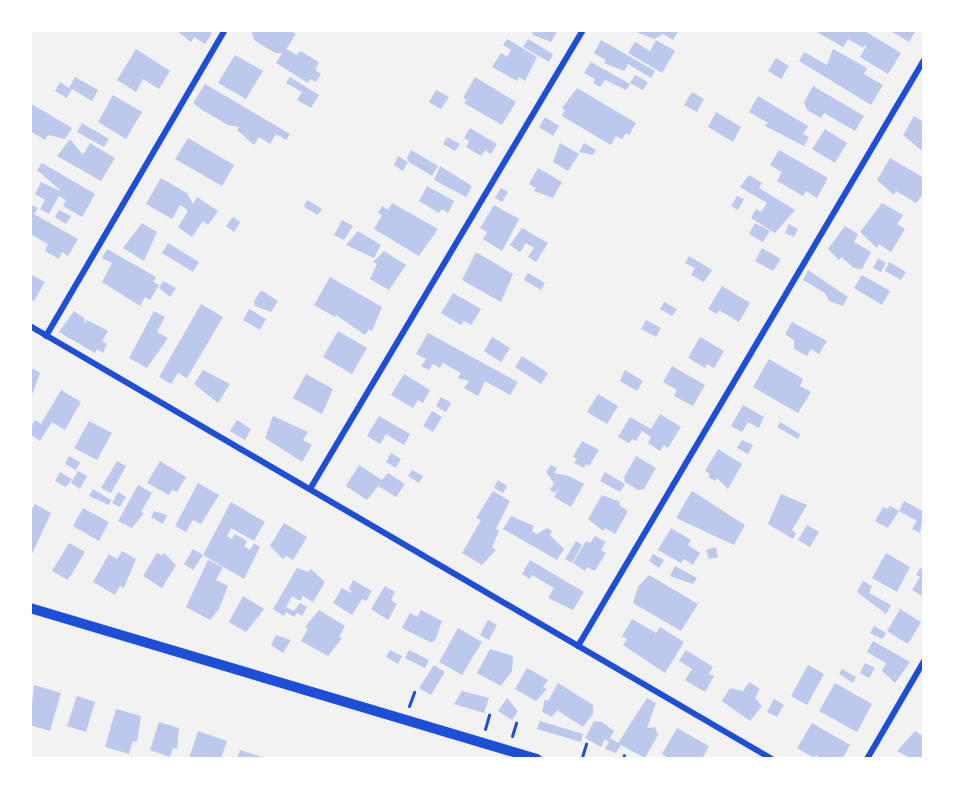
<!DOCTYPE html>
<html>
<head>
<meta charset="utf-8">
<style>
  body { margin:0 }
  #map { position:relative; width:954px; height:789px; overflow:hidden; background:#f2f2f2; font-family:"IBM Plex Serif",serif }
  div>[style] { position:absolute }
  .building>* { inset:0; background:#bdc9ec }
  .path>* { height:3px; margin:-1.5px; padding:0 1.5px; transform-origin:1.5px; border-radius:1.5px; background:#1d4ed8 }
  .minor>* { height:6px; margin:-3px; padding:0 3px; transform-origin:3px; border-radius:3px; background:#1d4ed8 }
  .tertiary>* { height:10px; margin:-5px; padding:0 5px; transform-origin:5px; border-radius:5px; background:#1d4ed8 }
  span { translate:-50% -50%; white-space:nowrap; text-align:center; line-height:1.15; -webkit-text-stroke:6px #fff; paint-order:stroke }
  .frame { position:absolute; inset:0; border:32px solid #fff; pointer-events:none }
</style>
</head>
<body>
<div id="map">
  <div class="building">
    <div style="clip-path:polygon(176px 30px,207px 30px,212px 33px,205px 44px,194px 37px,191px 42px)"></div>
    <div style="clip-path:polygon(251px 30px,289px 30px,296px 34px,286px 49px,297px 55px,300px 51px,319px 62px,315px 70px,321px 74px,316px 82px,310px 79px,308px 83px,276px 63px,282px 53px,275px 53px,254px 40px)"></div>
    <div style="clip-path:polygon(531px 30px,558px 30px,551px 42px,533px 35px)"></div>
    <div style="clip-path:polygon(631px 30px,679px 30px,673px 40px,663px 34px,654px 39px)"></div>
    <div style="clip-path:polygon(813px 30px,863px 30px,901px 53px,888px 74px,860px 57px,867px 45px,862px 47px,848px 39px,843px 47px)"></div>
    <div style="clip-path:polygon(889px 30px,916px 30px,909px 42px)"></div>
    <div style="clip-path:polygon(507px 39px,537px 57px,525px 81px,519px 77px,517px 81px,492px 67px,501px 53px,507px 57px,511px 50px,503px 45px)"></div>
    <div style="clip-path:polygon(528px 39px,553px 54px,549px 62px,523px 47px)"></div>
    <div style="clip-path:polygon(601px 40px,655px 71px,651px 78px,628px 64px,624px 71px,604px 63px,606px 60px,594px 53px)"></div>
    <div style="clip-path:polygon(656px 40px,675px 51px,662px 73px,628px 53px,635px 42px,650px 51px)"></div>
    <div style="clip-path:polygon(136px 49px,170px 71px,159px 89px,143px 79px,136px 92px,117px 80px)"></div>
    <div style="clip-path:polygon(833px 49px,867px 68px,864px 74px,883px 85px,871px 105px,799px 61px,804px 52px,827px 65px)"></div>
    <div style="clip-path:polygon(235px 55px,263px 71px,246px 99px,218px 83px)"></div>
    <div style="clip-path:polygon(776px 58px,789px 66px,781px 79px,768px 71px)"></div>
    <div style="clip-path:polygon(591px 62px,630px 84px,626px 90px,605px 80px,600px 87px,593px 83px,595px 79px,584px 73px)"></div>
    <div style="clip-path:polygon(635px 75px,648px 82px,643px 90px,630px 83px)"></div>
    <div style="clip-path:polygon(75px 77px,98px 90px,92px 101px,72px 89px,67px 98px,55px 91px,60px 82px,69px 88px)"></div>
    <div style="clip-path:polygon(290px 77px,319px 95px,311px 108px,297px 100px,302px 92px,286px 83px)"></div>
    <div style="clip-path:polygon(475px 77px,516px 102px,502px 125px,464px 103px,467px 100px,463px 98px)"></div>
    <div style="clip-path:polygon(205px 84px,290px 134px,286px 140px,276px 134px,270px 144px,259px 137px,254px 145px,237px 130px,239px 127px,228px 125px,202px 110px,193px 103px)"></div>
    <div style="clip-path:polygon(813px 86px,864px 116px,855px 131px,824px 113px,821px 118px,807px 110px,804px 102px)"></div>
    <div style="clip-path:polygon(577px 88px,636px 123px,629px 135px,626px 133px,622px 139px,616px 136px,611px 145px,562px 116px,565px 110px,562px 108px)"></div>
    <div style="clip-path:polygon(436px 90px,449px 97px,441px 109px,429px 102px)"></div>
    <div style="clip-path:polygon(692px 92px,704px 99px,697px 112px,684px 105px)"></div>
    <div style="clip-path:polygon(113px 95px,142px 112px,126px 139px,98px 122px)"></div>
    <div style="clip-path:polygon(758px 96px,808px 126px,803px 134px,809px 137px,804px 146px,765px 126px,768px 123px,749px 112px)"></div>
    <div style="clip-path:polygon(30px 103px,72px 128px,65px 139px,48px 135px,45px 140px,30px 131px)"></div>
    <div style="clip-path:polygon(716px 112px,741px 127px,733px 142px,708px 127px)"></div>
    <div style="clip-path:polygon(914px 116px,924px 122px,924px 148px,921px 150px,903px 135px)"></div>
    <div style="clip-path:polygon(545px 117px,559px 126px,553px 136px,539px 127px)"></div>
    <div style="clip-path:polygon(82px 123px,109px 139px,104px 147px,77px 132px)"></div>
    <div style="clip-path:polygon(470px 128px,497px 144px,491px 154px,485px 150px,481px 156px,466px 147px,469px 141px,464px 138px)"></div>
    <div style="clip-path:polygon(825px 129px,847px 143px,835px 163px,812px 149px)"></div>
    <div style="clip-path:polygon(447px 137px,460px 144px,455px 151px,443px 144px)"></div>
    <div style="clip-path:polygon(188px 138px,234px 165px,222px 186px,175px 159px)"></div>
    <div style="clip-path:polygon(70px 139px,83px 155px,90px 143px,115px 158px,101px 181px,57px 156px)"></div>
    <div style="clip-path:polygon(560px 143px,579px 154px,568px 171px,553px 162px)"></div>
    <div style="clip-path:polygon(584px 143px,596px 150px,593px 155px,579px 152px)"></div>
    <div style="clip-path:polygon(411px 150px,438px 166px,432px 176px,409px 162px,407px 158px)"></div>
    <div style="clip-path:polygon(779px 150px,828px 178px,817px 198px,806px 191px,803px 196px,777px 181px,782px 172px,770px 165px)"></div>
    <div style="clip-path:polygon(398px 156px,408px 162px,403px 171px,394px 165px)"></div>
    <div style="clip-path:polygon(890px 158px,924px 178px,924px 193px,916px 203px,896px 191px,894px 195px,877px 180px)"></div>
    <div style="clip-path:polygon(42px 163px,95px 194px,82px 217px,63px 206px,66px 200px,59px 196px,49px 214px,40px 209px,45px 200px,35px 194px,41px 182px,62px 192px,37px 170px)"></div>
    <div style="clip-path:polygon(440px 166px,472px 186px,466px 197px,434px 180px)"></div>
    <div style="clip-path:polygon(538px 168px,562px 182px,553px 198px,534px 191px,536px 188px,529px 184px)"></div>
    <div style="clip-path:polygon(749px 175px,762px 183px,759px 188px,795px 210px,775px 233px,751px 218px,756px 209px,761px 212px,767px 203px,740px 187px)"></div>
    <div style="clip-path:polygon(161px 178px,187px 193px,193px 204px,197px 197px,218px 211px,208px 225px,203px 221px,192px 237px,178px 227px,188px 211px,185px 208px,180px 205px,172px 219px,146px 204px)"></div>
    <div style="clip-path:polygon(427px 186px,454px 201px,448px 213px,442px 209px,439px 213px,419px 201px)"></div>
    <div style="clip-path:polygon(501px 188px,508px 192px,502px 202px,495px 198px)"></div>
    <div style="clip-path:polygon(737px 196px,744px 199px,738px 210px,731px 206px)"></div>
    <div style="clip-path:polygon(307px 200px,322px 209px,318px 215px,304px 207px)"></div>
    <div style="clip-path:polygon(392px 203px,438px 229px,419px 256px,374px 229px,382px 215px,378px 213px,382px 206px,388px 210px)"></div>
    <div style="clip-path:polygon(882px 203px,903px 215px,897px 224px,905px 229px,891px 252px,879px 244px,877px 248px,860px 232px)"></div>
    <div style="clip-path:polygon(31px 205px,38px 208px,34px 214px,78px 239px,68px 256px,62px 252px,59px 259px,45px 251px,48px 244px,30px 234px)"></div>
    <div style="clip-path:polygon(494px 205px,519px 219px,502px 251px,483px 239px,487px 232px,480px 228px)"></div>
    <div style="clip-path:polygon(59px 210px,71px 216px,66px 224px,55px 217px)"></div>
    <div style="clip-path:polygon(233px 217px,240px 222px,234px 232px,226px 226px)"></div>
    <div style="clip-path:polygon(342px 220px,353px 226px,344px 240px,334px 235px)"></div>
    <div style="clip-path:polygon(142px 223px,157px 232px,144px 261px,123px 248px)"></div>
    <div style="clip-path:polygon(755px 223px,770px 231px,763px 242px,749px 234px)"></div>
    <div style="clip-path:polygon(789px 224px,798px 229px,794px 237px,785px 233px)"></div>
    <div style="clip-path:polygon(845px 226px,858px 234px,854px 242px,871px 252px,862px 269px,854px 268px,841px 257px,839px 260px,828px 249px)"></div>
    <div style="clip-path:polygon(522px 228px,548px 243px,536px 262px,528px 257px,534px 248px,526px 243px,520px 252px,510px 245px)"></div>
    <div style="clip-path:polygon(358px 231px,381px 245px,374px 258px,346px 245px)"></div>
    <div style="clip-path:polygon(168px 243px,199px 262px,193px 272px,162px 253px)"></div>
    <div style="clip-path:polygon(762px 248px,781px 259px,773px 271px,755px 261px)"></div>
    <div style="clip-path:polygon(107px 249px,156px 277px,153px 282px,159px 285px,150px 300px,145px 297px,140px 306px,102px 282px,112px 263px,102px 258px)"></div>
    <div style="clip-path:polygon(384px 251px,406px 265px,389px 290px,370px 279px,377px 264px,373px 262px)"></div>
    <div style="clip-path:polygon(476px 252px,513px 274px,501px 302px,462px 280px)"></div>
    <div style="clip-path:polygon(689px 256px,712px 270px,704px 282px,691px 275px,695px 268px,685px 263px)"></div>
    <div style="clip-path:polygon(878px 258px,886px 263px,881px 272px,873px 268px)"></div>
    <div style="clip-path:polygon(889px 262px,906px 272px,901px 280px,885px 271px)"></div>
    <div style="clip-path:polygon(808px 270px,848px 297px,843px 306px,829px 301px,825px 293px,803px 280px)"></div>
    <div style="clip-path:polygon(528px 273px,545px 283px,541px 290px,524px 280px)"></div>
    <div style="clip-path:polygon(30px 274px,45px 282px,34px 301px,30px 299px)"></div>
    <div style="clip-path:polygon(862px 275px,890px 291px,882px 305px,854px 288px)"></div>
    <div style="clip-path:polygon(330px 277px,382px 307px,372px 331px,369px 329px,365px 335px,336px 315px,335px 317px,314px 305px)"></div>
    <div style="clip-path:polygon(163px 281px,176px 288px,170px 297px,159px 288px)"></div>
    <div style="clip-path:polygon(722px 286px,750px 303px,739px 322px,719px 310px,717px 314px,708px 309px)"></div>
    <div style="clip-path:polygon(261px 290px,278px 301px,271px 312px,255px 306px,254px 301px)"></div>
    <div style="clip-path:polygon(453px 293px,481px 309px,471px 325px,464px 321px,461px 325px,441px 313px)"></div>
    <div style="clip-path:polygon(664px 302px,677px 309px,672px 316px,660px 309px)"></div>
    <div style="clip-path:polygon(201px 304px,223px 317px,187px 378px,178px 373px,171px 384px,159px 377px)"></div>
    <div style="clip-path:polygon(249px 309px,266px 319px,260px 330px,243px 320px)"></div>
    <div style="clip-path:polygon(74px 311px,84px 318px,85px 324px,87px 320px,108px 331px,102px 341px,107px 344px,103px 353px,97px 349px,95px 353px,59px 332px)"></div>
    <div style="clip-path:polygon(154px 311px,165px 317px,157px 332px,168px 338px,147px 368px,129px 358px)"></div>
    <div style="clip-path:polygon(646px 320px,661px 328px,656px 337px,641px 329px)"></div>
    <div style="clip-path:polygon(792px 322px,827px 341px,819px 354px,811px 349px,807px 356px,794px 349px,794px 340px,785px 334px)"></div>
    <div style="clip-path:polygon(338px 331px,367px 348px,352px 374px,323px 357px)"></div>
    <div style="clip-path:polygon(428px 333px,518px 382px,510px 395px,485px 381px,478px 396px,464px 388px,469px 381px,458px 378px,461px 373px,443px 363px,440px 368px,433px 364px,429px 370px,421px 366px,426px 359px,416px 354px)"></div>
    <div style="clip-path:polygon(492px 337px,510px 348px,501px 362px,484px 351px)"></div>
    <div style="clip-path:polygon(700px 337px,724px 351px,714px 368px,707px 364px,705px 368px,688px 358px)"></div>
    <div style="clip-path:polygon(522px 356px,548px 373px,541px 384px,515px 367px)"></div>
    <div style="clip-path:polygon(769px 359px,803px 379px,800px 386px,811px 392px,798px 413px,753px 387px)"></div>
    <div style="clip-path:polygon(672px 366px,705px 385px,693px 406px,674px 396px,677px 390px,663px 382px)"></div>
    <div style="clip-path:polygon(30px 367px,40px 373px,33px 393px,30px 391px)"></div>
    <div style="clip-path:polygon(203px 370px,230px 384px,218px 403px,194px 384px)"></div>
    <div style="clip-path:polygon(625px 370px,643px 381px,637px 391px,620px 381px)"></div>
    <div style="clip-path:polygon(306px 374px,333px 389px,322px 414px,293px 398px)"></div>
    <div style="clip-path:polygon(404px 374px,430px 390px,423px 403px,418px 400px,413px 408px,391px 395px)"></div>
    <div style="clip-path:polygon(61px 390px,81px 402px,65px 430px,52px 422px,40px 441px,30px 434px,30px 429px,35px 420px,41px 424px)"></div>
    <div style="clip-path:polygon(598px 394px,618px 406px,607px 424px,587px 412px)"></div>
    <div style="clip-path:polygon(441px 397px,451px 403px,446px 412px,436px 406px)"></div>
    <div style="clip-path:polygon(743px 405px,764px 417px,759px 428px,748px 422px,742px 432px,731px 426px)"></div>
    <div style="clip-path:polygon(432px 411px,442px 417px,433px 432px,423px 426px)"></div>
    <div style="clip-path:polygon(660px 414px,681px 427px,668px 448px,664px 445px,660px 451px,648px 443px,651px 437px,642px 431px,636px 441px,632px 439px,629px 443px,618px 437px,630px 417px,651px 429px)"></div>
    <div style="clip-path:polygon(273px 416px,308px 432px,303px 440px,312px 445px,302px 462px,265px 438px)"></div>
    <div style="clip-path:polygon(379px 416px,410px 434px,404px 445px,386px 434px,380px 444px,367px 436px)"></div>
    <div style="clip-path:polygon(237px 420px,251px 429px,245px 440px,230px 431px)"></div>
    <div style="clip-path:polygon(89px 421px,112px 433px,97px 460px,74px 448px)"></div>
    <div style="clip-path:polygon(780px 422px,800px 434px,798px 439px,777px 427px)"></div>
    <div style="clip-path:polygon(742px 440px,753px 445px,748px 454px,737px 448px)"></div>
    <div style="clip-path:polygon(582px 441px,599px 450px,589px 466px,586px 464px,584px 468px,574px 463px,577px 459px,573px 457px)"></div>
    <div style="clip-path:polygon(718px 449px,742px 464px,728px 489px,717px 478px,715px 481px,708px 477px,710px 474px,705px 471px)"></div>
    <div style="clip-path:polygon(391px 453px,401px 459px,396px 468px,386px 462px)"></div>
    <div style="clip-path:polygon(69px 456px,80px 462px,76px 470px,65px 464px)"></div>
    <div style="clip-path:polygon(636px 456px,656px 468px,644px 489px,638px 490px,625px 482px,624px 477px)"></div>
    <div style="clip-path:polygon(117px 461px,126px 466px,111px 493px,101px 488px)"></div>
    <div style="clip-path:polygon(160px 461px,186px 477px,177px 492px,172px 490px,169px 495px,147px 483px)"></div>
    <div style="clip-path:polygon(359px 465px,382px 480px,388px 473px,405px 484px,396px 497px,378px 486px,367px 500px,346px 486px)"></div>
    <div style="clip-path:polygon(551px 465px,557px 468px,554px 473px,569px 476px,584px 484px,571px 507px,554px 497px,560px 487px,555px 493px,550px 490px,554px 483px,546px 472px)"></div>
    <div style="clip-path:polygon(412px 470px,423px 476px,419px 483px,408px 476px)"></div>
    <div style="clip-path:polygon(78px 471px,87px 476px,80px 489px,71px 483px)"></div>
    <div style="clip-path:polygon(60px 472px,72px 479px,66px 487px,55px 481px)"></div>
    <div style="clip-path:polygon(605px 472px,625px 484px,620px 492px,600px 481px)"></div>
    <div style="clip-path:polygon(498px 480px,507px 486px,503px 493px,494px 488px)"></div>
    <div style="clip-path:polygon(198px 483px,219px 495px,201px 524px,193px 520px,186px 532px,175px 526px)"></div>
    <div style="clip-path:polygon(138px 485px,152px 493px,141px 512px,144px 513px,132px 528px,118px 521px)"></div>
    <div style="clip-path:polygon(93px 489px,111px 500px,109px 505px,89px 496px)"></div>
    <div style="clip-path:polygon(493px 491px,510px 501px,496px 529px,499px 531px,492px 548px,496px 550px,482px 565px,462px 553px,481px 520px,476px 518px)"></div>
    <div style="clip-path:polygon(692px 491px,745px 525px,734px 545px,676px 518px)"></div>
    <div style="clip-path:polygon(118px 492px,126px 497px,120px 507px,112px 503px)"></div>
    <div style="clip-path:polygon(781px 494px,807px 505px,792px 530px,796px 533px,793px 539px,768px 524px)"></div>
    <div style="clip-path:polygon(602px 495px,620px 502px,619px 505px,628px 511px,615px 534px,605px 528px,603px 531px,588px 519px)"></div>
    <div style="clip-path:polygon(904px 501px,924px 512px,920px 533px,912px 529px,917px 521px,899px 511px)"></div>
    <div style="clip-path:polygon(231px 502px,265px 522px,254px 541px,231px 528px,227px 536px,232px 539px,235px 534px,247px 541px,244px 546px,250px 550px,254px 543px,260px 547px,244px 579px,203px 555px)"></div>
    <div style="clip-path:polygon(35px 504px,51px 513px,32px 554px,30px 513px)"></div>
    <div style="clip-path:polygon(890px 506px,899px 511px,888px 528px,875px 521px,883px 507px,888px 509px)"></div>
    <div style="clip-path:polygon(83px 508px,109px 522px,99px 541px,73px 526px)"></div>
    <div style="clip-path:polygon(154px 511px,167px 515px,163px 524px,151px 517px)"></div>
    <div style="clip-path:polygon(511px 516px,534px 526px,532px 531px,537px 534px,547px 528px,552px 531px,550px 535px,564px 549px,557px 560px,503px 529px)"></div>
    <div style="clip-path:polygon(284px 523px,307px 537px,293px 560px,286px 556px,283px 559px,270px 546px)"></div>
    <div style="clip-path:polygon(807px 525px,819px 532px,810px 547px,798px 540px)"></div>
    <div style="clip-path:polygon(671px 528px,691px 540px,688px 545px,700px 553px,693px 565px,684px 559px,681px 563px,658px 550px)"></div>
    <div style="clip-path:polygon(595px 536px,606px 542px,601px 550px,606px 553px,595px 571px,587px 567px,585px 571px,573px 563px,586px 541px,590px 543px)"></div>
    <div style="clip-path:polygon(576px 541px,582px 545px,572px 563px,565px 559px)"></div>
    <div style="clip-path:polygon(69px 543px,85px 552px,68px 580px,52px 571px)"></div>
    <div style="clip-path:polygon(716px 547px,718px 557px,709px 559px,706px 550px)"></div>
    <div style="clip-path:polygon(193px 549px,203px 555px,193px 570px,184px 564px)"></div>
    <div style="clip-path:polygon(122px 551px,136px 559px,124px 588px,120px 586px,115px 595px,93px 582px,109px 554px,117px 559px)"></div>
    <div style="clip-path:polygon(157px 553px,162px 556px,164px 553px,176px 565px,162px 588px,143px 576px)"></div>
    <div style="clip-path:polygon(886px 553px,910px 567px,897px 592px,872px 578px)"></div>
    <div style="clip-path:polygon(653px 554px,664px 560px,659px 568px,649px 561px)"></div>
    <div style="clip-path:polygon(208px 560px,223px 567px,216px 580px,228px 586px,219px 609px,210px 620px,186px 607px)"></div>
    <div style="clip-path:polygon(530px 560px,584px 592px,573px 610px,548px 598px,554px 588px,532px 575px,530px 579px,522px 574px)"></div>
    <div style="clip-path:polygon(675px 566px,697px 578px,693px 584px,670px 576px)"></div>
    <div style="clip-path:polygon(297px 568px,308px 572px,311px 569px,325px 582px,313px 602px,303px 596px,300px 601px,292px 596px,286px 607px,294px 611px,300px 603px,307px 607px,302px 616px,297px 613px,294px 617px,286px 612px,284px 616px,273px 609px)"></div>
    <div style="clip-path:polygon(920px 568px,924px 570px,924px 597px,912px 590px,920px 577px,916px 575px)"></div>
    <div style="clip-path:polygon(649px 575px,698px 604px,681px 631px,633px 603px,638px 587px)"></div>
    <div style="clip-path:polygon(353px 580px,372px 591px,366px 601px,362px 599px,352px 615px,333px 603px,342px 588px,352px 593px,349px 588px)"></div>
    <div style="clip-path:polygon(863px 581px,872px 586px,869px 593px,891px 605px,886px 614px,857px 592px)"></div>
    <div style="clip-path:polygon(385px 586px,395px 592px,391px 600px,397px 604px,388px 620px,371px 609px)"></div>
    <div style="clip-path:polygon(243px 596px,264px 609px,246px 632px,229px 622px)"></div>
    <div style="clip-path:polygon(900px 609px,921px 622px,908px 644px,887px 631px)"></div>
    <div style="clip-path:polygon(319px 610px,345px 626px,339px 637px,342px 638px,328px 656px,301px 641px,308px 629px,305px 627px)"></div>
    <div style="clip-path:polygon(421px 610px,442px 621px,435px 641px,430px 642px,402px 628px,410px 613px,417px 617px)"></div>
    <div style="clip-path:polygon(632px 619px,656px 633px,660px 627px,684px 642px,665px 673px,623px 645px,627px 639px,622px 636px)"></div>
    <div style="clip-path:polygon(488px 620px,497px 625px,489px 640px,480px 635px)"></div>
    <div style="clip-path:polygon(874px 626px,886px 633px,882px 639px,870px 633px)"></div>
    <div style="clip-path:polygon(458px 628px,482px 642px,462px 675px,439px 662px)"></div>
    <div style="clip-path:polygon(276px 635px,291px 640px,283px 653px,271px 645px)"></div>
    <div style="clip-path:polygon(873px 641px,910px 662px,895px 683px,882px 671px,886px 663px,867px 652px)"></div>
    <div style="clip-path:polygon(490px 649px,513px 656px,512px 671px,501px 686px,477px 673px)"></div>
    <div style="clip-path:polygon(390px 650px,402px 656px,398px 664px,386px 657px)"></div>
    <div style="clip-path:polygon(409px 650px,429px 660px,425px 668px,405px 658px)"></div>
    <div style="clip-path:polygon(686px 650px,713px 667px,709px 674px,714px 676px,705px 692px,685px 680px,692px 669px,679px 661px)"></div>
    <div style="clip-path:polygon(865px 663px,875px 668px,869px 678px,860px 673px)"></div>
    <div style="clip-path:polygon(434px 665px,445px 672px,431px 695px,419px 688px)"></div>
    <div style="clip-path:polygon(808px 665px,824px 674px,807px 705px,791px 696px)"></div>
    <div style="clip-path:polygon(527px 668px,548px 680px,543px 687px,547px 689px,536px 701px,515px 689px)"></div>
    <div style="clip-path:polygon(842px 669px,856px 677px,853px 683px,839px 674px)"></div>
    <div style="clip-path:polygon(749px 682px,760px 689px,755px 698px,762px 706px,750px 721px,722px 701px,730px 688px,743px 691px)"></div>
    <div style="clip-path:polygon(558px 683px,593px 705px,593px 714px,583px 727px,557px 710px,552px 717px,542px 712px,545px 699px,548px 701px)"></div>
    <div style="clip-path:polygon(835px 683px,872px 704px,857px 732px,819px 711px)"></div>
    <div style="clip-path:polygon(34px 685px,61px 693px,50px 731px,30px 725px)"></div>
    <div style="clip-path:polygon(462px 691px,489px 698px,484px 713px,454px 704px)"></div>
    <div style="clip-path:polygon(77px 696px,95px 702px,86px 732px,67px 726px)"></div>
    <div style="clip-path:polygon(507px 698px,518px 711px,512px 720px,498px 711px)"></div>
    <div style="clip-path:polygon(647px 698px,656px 703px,647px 728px,655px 727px,658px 735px,645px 758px,621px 745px,616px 753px,605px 749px,609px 742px,605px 739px,601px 747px,585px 738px,594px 721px,602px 722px,614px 731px,610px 738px,618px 743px)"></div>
    <div style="clip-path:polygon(774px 699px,784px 705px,777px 717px,767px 712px)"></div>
    <div style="clip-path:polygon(116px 709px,141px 716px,137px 742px,133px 741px,129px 754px,105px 747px)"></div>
    <div style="clip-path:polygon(540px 721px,583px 734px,581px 742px,537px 729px)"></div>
    <div style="clip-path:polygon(159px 722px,179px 728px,177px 749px,173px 748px,170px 757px,150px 750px)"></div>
    <div style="clip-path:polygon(812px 723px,850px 745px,842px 759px,821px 759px,816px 755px,814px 758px,797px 748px)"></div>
    <div style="clip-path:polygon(677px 728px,709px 746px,702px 759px,670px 759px,662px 754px)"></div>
    <div style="clip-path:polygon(198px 731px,227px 741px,221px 759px,189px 759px)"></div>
    <div style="clip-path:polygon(915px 731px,924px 737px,924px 759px,912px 759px,897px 751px)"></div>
    <div style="clip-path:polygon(240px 750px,262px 757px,261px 759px,237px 759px)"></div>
  </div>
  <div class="path">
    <div style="left:409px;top:706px;width:15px;rotate:-70deg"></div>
    <div style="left:485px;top:729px;width:15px;rotate:-74deg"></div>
    <div style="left:512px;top:736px;width:14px;rotate:-73deg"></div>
    <div style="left:582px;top:757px;width:14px;rotate:-73deg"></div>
    <div style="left:623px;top:759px;width:4px;rotate:-76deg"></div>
  </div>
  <div class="minor">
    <div style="left:30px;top:326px;width:859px;rotate:30.27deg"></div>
    <div style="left:46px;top:336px;width:355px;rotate:-59.7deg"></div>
    <div style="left:310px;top:489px;width:534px;rotate:-59.26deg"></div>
    <div style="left:578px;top:646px;width:681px;rotate:-59.44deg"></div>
    <div style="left:867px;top:759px;width:113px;rotate:-59.8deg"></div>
  </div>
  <div class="tertiary">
    <div style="left:30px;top:608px;width:529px;rotate:16.59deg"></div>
  </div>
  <div class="frame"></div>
</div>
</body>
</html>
